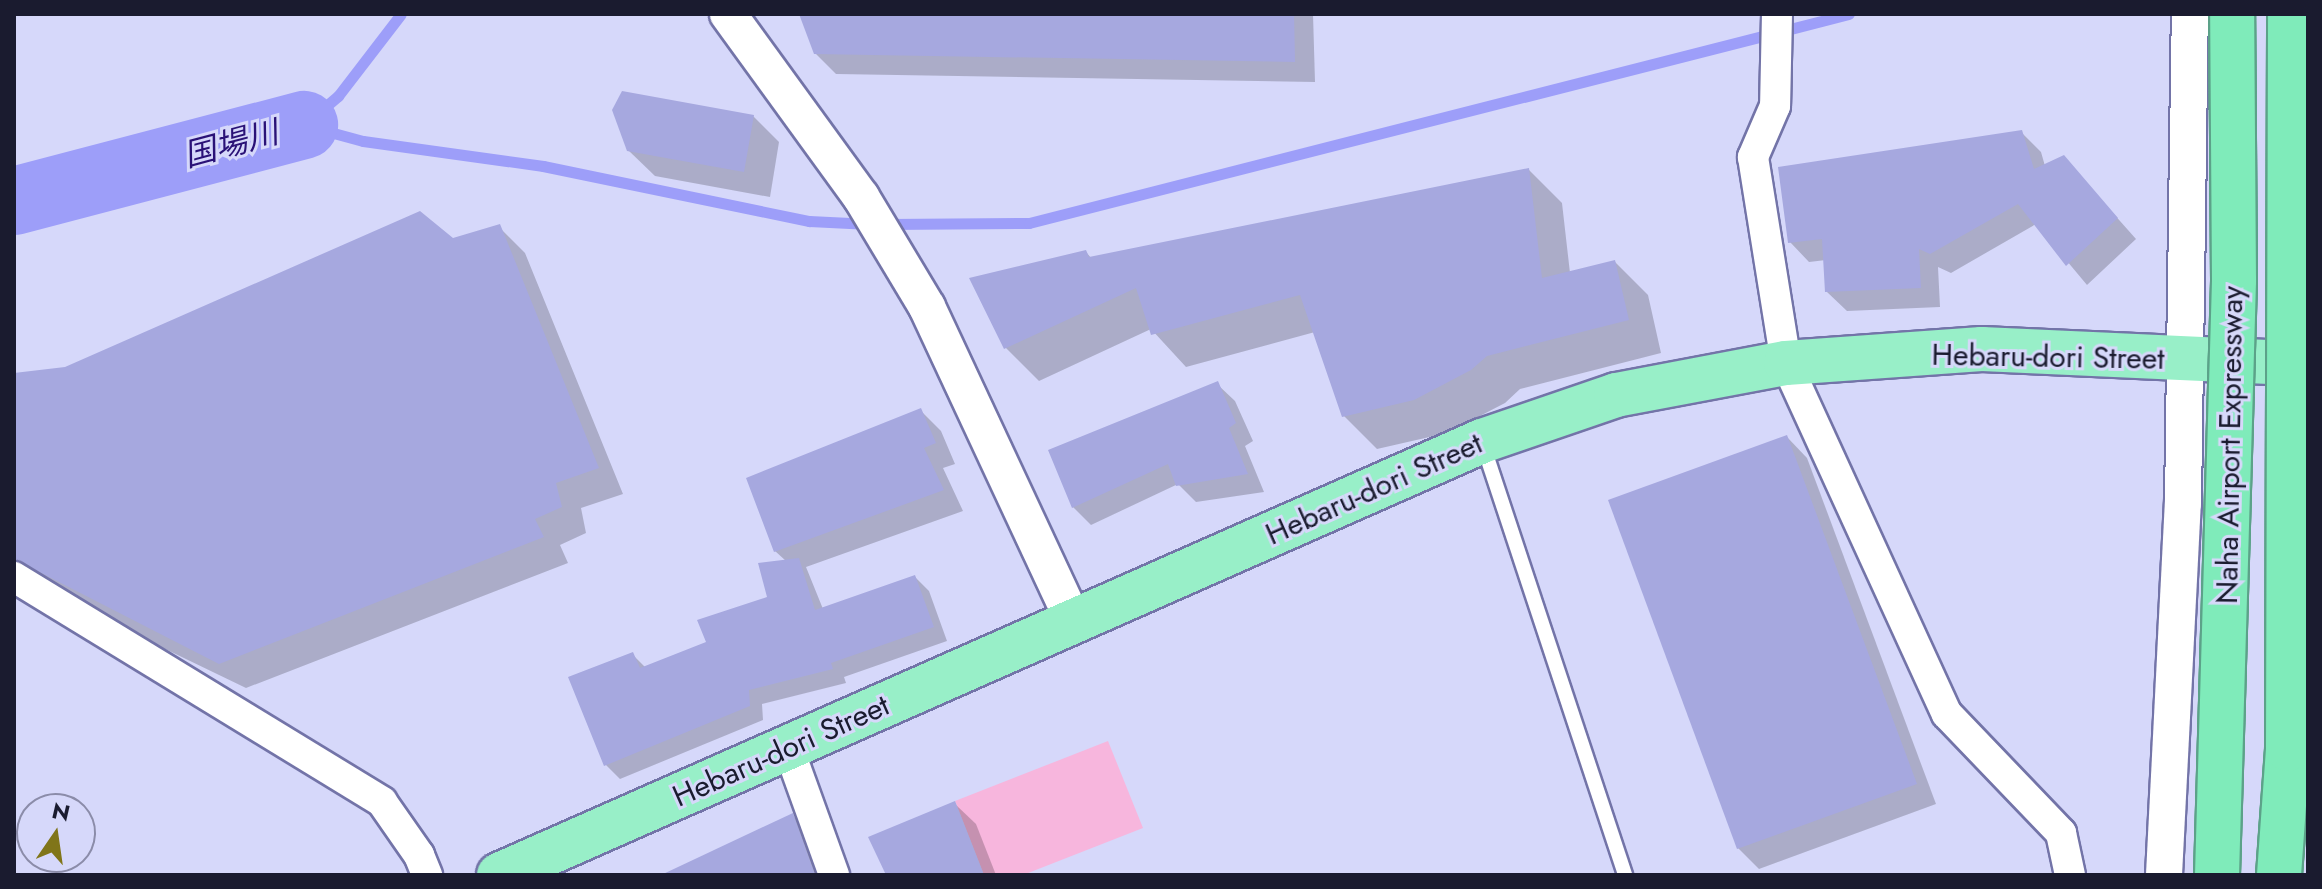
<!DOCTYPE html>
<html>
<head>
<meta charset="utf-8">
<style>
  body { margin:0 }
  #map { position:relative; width:2322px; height:889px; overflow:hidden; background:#d6d8fa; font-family:Jost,"Noto Sans JP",sans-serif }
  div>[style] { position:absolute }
  .green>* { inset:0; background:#f7b6dd }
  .shadow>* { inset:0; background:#0003 }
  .stream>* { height:11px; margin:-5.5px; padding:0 5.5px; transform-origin:5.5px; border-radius:5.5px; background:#9d9ef9 }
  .river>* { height:68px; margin:-34px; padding:0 34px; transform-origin:34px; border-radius:34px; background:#9d9ef9 }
  .building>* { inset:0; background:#a6a8df }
  .roads { filter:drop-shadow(2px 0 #7374a8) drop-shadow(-2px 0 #7374a8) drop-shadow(0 2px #7374a8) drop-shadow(0 -2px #7374a8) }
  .service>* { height:14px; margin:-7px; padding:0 7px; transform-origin:7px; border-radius:7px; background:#fff }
  .minor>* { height:30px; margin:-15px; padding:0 15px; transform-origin:15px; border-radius:15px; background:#fff }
  .tertiary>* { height:36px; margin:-18px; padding:0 18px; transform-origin:18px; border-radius:18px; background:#fff }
  .trunk>* { height:44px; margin:-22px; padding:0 22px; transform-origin:22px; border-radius:22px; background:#98efc8 }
  .bridges { filter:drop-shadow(2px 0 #5ca289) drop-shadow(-2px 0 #5ca289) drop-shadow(0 2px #5ca289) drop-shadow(0 -2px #5ca289) }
  .motorway-bridge>* { height:44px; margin:-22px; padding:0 22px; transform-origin:22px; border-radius:22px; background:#7febba }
  span { translate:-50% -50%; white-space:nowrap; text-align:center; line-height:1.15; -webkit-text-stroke:6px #d6d8fa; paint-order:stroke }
  .street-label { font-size:30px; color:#1a1b2f }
  .water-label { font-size:32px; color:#2a1277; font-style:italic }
  .frame { position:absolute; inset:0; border:16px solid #1a1b2f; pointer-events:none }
  .north { position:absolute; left:16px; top:793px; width:80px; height:80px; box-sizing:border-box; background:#d6d8fa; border:2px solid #8b8ca9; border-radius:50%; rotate:13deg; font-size:22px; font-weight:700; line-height:32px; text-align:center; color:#1a1b2f }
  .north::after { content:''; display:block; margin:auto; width:28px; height:36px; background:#807519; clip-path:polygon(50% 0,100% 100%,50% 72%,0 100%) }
</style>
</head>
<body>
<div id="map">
  <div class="green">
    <div style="clip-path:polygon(1108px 741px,1143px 828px,1023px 875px,984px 875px,955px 801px)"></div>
  </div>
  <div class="shadow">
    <div style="clip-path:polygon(801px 14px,1313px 14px,1315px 82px,836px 74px,815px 53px)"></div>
    <div style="clip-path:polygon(753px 116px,779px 142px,770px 197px,655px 176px,628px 150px)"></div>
    <div style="clip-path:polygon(2021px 132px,2041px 152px,2045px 166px,2064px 158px,2136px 239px,2087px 285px,2036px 224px,1951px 273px,1938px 267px,1940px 307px,1847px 311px,1827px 292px,1826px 260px,1809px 262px,1790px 242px)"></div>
    <div style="clip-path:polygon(1529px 170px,1562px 203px,1570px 273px,1615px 262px,1648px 295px,1661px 353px,1520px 389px,1505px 403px,1447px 433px,1377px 449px,1344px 416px,1315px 332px,1186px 367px,1151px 329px,1039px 381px,1005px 347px,1086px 252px,1092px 259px)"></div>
    <div style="clip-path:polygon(499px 227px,525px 253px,623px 494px,581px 508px,586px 533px,560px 545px,568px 563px,246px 688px,14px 576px,14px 375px,65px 369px)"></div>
    <div style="clip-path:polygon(1217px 384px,1235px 401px,1253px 441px,1245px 446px,1264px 492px,1196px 502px,1178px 484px,1091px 525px,1073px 507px)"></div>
    <div style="clip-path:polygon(920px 410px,941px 431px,955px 464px,943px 468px,963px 511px,806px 567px,823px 609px,915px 577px,929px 591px,947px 641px,844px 677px,846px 683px,762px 704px,763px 720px,620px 779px,606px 765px,633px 655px,646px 668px,709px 643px,769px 599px,786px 561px,775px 551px)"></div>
    <div style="clip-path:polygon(1787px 437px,1807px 458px,1936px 804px,1759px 869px,1738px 848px)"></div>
    <div style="clip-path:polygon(955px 804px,976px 824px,996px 875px,888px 875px)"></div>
    <div style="clip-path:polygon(792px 815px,813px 836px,827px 875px,666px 875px)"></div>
  </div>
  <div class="stream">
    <div style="left:304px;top:125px;width:61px;rotate:15.2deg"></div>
    <div style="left:363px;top:141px;width:182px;rotate:7.9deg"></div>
    <div style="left:543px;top:166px;width:272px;rotate:11.7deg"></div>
    <div style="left:809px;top:221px;width:61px;rotate:2.8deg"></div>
    <div style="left:304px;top:125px;width:45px;rotate:-40.5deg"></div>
    <div style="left:338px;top:96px;width:103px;rotate:-52.5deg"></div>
    <div style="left:887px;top:224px;width:142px;rotate:-0.4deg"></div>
    <div style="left:1029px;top:223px;width:846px;rotate:-14.3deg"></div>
  </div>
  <div class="river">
    <div style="left:14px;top:201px;width:300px;rotate:-14.7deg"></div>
  </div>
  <div class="building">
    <div style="clip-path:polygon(799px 14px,1294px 14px,1295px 62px,814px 54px)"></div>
    <div style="clip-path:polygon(622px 91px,754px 115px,744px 172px,627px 151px,612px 110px)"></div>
    <div style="clip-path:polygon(2022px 130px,2034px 169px,2064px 155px,2118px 218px,2066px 266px,2018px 204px,1930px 254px,1919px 249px,1921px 288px,1825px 292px,1822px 239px,1788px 243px,1778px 167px)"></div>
    <div style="clip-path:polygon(1529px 168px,1542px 278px,1615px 260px,1629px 320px,1487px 356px,1471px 370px,1414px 400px,1342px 417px,1300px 295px,1151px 335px,1136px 288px,1004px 349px,969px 278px,1086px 250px,1089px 257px)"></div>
    <div style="clip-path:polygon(420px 211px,453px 238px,500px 224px,599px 468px,556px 483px,562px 507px,535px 519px,544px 537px,219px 664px,14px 559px,14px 373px,65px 367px)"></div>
    <div style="clip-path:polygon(1218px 381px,1236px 423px,1229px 428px,1248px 474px,1176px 486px,1168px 464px,1072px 508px,1048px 450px)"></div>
    <div style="clip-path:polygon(921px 408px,936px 443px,924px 448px,944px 490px,774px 552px,746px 478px)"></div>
    <div style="clip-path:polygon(1787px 435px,1917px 784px,1737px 849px,1608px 500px)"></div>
    <div style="clip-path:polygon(799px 558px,815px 610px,915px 575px,934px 627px,831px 663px,833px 669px,749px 690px,750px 706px,604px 766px,568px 677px,633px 652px,640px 668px,706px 642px,697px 620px,767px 597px,758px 563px)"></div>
    <div style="clip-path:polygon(955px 801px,984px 875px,886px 875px,868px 837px)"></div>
    <div style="clip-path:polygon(793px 813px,815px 875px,661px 875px)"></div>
  </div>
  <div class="roads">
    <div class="service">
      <div style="left:1483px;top:445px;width:453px;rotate:71.7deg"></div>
    </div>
    <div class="minor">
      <div style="left:1777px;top:14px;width:92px;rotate:91.2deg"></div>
      <div style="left:1775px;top:106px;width:56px;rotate:113.3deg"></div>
      <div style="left:1753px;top:157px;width:209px;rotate:80.9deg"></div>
      <div style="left:1786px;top:363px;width:386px;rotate:65.4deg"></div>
      <div style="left:1947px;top:714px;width:165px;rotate:46.2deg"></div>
      <div style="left:2061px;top:833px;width:43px;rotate:77.9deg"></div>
      <div style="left:14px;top:577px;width:431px;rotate:31.4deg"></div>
      <div style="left:382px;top:802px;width:65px;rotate:55.1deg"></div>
      <div style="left:419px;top:855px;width:22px;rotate:68deg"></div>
      <div style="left:788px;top:747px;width:136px;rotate:70.2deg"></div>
    </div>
    <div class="tertiary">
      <div style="left:728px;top:14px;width:226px;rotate:54deg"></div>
      <div style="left:861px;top:197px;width:128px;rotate:59deg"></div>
      <div style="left:927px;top:307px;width:348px;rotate:65deg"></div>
      <div style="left:2164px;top:875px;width:372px;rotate:-87.1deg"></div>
      <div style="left:2183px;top:503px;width:489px;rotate:-89.2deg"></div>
    </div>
    <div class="trunk">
      <div style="left:499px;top:875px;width:1075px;rotate:-23.82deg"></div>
      <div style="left:1482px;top:441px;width:142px;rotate:-18.9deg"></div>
      <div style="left:1616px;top:395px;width:173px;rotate:-10.7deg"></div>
      <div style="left:1786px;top:363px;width:196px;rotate:-4.1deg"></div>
      <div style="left:1982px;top:349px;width:326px;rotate:2.6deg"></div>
    </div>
  </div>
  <div class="bridges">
    <div class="motorway-bridge">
      <div style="left:2217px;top:875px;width:595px;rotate:-88.36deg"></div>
      <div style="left:2234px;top:280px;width:266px;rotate:-90.4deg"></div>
      <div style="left:2279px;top:875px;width:126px;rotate:-85.9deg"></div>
      <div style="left:2288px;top:749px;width:735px;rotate:-89.84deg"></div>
    </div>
  </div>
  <div class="street-label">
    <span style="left:2048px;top:357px;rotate:1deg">Hebaru-dori Street</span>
    <span style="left:2230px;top:445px;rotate:-89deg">Naha Airport Expressway</span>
    <span style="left:1374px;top:489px;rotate:-24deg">Hebaru-dori Street</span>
    <span style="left:781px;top:751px;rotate:-24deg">Hebaru-dori Street</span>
  </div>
  <div class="water-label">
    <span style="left:231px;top:144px;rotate:-15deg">国場川</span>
  </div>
  <div class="frame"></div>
  <div class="north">N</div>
</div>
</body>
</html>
